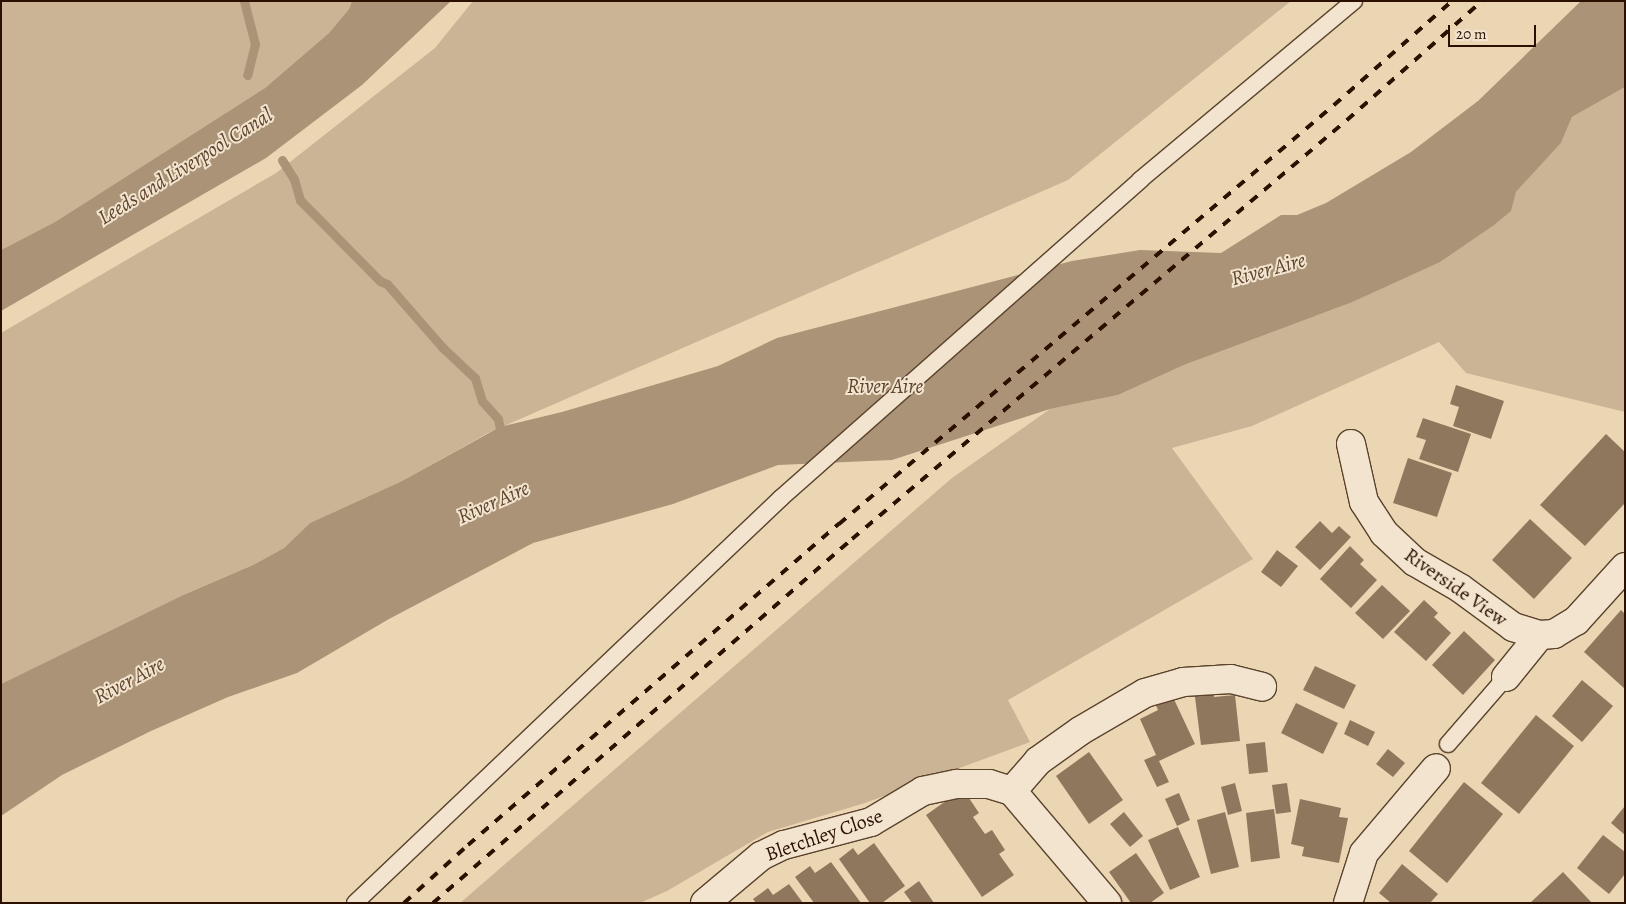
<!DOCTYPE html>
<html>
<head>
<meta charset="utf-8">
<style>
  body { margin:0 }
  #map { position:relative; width:1626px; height:904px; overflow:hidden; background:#ebd6b3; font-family:Alegreya,serif }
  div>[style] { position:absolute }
  .green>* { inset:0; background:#cab495 }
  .water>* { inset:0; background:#aa9376 }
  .stream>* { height:9px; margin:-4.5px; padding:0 4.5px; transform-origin:4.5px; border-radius:4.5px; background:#aa9376 }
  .building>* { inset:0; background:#8f775d }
  .roads { filter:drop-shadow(1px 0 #5b422d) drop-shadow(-1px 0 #5b422d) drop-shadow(0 1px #5b422d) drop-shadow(0 -1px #5b422d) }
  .service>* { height:16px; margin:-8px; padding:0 8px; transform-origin:8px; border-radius:8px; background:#f2e4ce }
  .minor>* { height:28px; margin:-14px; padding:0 14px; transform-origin:14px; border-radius:14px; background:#f2e4ce }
  .rail>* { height:4px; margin-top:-2px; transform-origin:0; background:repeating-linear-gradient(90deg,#2b1000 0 9px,transparent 0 18px) }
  span { translate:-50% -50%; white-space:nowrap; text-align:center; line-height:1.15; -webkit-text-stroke:4px #f2e4ce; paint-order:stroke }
  .street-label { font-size:20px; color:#2b1000 }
  .water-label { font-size:21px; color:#5e442f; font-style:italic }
  .frame { position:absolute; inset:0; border:2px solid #2b1000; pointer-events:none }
  .scale { position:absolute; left:1448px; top:25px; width:88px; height:22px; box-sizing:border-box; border:2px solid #2b1000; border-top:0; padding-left:6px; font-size:15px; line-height:18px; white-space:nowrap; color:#2b1000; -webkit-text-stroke:4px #f2e4ce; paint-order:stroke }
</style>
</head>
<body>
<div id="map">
  <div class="green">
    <div style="clip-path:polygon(1px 1px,352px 1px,349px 9px,329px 33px,265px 88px,55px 222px,1px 250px)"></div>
    <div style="clip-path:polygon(473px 1px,1291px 1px,1068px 180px,488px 433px,402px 481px,310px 523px,284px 548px,253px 565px,181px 596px,1px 684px,1px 333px,276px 173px,435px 48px)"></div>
    <div style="clip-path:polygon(1625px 87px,1625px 412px,1466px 373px,1439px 342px,1252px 426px,1172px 448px,1253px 559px,1008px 700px,1030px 742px,865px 803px,768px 832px,667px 891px,640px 903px,460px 903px,952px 478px,1050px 409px,1118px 395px,1184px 365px,1350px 303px,1510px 211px,1516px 192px,1561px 143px,1572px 117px)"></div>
  </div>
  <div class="water">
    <div style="clip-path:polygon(352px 1px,451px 1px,362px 85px,266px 158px,1px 311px,1px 250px,55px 222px,265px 88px,329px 33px,349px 9px)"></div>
    <div style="clip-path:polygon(1581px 1px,1625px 1px,1625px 87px,1572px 117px,1561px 143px,1516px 192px,1511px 211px,1494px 225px,1440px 262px,1350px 303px,1184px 365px,1118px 395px,1050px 409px,892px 460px,778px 465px,673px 504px,533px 543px,389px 619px,297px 673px,228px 697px,151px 731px,62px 775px,1px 816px,1px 684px,181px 596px,253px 565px,284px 548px,310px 523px,402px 481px,500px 427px,562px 412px,718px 366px,777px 338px,1072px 261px,1140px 250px,1221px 253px,1281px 215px,1297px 215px,1326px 203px,1411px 152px,1478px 101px)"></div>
  </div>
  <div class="stream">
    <div style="left:244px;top:1px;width:44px;rotate:75.7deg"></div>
    <div style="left:255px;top:44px;width:32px;rotate:104deg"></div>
    <div style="left:282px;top:160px;width:22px;rotate:58deg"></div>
    <div style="left:294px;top:179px;width:22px;rotate:74deg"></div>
    <div style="left:300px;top:200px;width:114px;rotate:45.4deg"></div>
    <div style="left:380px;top:281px;width:8px;rotate:23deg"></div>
    <div style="left:387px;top:284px;width:85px;rotate:48.8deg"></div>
    <div style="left:443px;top:348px;width:44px;rotate:43.2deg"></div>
    <div style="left:475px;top:378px;width:24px;rotate:73deg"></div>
    <div style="left:482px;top:401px;width:24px;rotate:48deg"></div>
    <div style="left:498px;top:419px;width:19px;rotate:78deg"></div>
  </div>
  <div class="building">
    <div style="clip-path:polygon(1456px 385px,1504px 401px,1491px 439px,1453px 426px,1459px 407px,1450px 404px)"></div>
    <div style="clip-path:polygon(1423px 418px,1471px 434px,1458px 472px,1419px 459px,1426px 440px,1416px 437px)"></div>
    <div style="clip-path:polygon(1606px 434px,1625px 452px,1625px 503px,1585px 546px,1540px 505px)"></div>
    <div style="clip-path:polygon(1408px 458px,1452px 473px,1437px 517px,1393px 503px)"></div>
    <div style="clip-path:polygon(1530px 519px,1572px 558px,1534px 599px,1492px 560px)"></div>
    <div style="clip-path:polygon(1320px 521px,1332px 533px,1339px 526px,1351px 537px,1320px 570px,1295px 547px)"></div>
    <div style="clip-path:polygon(1350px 546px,1364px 560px,1360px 564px,1377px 580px,1351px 608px,1320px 579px)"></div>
    <div style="clip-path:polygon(1277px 550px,1298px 566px,1281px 587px,1261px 572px)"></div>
    <div style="clip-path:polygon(1382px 585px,1410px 611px,1383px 639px,1355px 613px)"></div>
    <div style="clip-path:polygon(1424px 600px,1438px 613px,1434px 617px,1451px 633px,1426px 661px,1394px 632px)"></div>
    <div style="clip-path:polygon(1621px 610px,1625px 614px,1625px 689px,1584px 652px)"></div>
    <div style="clip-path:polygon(1464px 631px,1495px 660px,1463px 695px,1432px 665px)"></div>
    <div style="clip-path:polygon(1315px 666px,1356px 685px,1344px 709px,1303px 690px)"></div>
    <div style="clip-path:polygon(1582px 680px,1613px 706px,1582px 742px,1552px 716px)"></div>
    <div style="clip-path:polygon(1213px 687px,1214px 697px,1235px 695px,1240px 741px,1201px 745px,1194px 689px)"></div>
    <div style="clip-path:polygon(1171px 693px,1195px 744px,1159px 761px,1169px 782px,1157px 787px,1144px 760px,1156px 755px,1140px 719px,1158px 710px,1154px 701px)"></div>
    <div style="clip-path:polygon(1296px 703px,1338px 723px,1323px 754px,1281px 733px)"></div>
    <div style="clip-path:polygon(1536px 715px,1574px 746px,1519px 814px,1481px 783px)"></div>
    <div style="clip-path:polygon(1350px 720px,1375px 732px,1368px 746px,1344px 734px)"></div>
    <div style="clip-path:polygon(1265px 742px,1268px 772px,1249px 774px,1246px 744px)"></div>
    <div style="clip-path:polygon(1388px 749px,1405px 763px,1393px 777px,1376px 764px)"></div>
    <div style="clip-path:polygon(1089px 752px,1123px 800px,1089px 824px,1056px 776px)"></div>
    <div style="clip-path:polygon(1464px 782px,1503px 814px,1447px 883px,1409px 851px)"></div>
    <div style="clip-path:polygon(1235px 783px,1242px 811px,1228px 815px,1221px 787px)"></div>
    <div style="clip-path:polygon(1287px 783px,1291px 812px,1276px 814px,1272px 785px)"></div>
    <div style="clip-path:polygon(963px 789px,979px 813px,973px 817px,985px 834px,992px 830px,1005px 850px,999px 854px,1014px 875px,982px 897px,926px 815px)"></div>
    <div style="clip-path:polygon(1179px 793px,1190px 820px,1177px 826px,1165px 799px)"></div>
    <div style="clip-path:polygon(1300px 799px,1341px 808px,1339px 817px,1348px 818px,1339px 863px,1302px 856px,1304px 847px,1291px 844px)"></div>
    <div style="clip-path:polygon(1625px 806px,1625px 835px,1611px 823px)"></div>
    <div style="clip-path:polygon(1274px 809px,1280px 858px,1251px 862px,1246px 813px)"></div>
    <div style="clip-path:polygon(1124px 812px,1143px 836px,1130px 847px,1110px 824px)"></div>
    <div style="clip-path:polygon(1225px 812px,1239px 867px,1211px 874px,1197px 820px)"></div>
    <div style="clip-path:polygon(1178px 827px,1200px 877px,1170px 890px,1148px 840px)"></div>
    <div style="clip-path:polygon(1603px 835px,1625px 852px,1625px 874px,1609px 894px,1577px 868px)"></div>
    <div style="clip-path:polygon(874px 843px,905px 886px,882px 903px,870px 903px,839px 859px,853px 848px,858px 855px)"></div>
    <div style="clip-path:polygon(1136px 853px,1164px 893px,1150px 903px,1131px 903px,1109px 872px)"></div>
    <div style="clip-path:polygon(831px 862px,861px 903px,814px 903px,795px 877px,810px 866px,815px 873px)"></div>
    <div style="clip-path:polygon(1402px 864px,1438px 894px,1430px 903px,1391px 903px,1379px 893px)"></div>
    <div style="clip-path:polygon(1563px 872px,1592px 903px,1530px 903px,1547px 887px)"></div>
    <div style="clip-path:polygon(919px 881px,934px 903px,912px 903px,904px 892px)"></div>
    <div style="clip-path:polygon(789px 884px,803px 903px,756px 903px,753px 899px,768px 888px,773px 895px)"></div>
  </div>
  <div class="roads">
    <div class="service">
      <div style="left:1448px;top:744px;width:89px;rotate:-49.1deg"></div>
      <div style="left:355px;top:903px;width:588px;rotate:-43.55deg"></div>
      <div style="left:781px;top:498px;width:480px;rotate:-41.5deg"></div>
      <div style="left:1140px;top:180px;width:279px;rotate:-39.9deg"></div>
    </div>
    <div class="minor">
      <div style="left:1351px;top:444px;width:59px;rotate:77.4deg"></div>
      <div style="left:1364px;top:502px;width:37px;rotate:57deg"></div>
      <div style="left:1384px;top:533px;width:42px;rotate:43.1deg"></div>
      <div style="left:1415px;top:562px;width:52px;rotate:30deg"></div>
      <div style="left:1460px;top:588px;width:66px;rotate:36.3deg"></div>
      <div style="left:1513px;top:627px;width:28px;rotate:17deg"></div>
      <div style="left:1540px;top:635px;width:14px;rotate:-4deg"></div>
      <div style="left:1554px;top:634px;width:26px;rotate:-31deg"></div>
      <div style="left:1576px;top:621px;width:73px;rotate:-47.8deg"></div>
      <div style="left:1506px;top:677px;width:54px;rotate:-51deg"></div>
      <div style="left:1012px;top:791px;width:40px;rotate:-49deg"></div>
      <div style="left:1038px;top:761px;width:52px;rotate:-35.5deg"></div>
      <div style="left:1080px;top:731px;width:75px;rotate:-30.3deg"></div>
      <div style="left:1145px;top:693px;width:40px;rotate:-16deg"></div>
      <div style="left:1183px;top:682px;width:48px;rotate:-3.6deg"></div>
      <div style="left:1231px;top:679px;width:32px;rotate:14deg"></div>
      <div style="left:705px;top:903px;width:73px;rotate:-40deg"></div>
      <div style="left:761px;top:856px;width:25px;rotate:-26deg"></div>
      <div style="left:784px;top:845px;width:90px;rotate:-14.8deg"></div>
      <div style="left:871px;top:822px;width:61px;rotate:-30.8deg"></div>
      <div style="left:923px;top:791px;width:35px;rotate:-12deg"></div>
      <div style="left:957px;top:784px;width:32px"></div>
      <div style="left:989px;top:784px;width:24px;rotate:17deg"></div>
      <div style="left:1012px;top:791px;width:147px;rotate:49.7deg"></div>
      <div style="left:1348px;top:903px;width:52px;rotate:-72.3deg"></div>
      <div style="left:1364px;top:853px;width:111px;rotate:-49.7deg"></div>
    </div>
  </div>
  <div class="rail">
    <div style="left:404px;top:903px;width:86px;rotate:-42.2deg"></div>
    <div style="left:468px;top:845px;width:491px;rotate:-40.9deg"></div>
    <div style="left:839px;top:524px;width:649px;rotate:-40.25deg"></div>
    <div style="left:1334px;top:105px;width:157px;rotate:-41.4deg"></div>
    <div style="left:433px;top:903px;width:555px;rotate:-40.98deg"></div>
    <div style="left:852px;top:539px;width:649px;rotate:-40.25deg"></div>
    <div style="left:1347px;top:120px;width:180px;rotate:-41.4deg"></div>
  </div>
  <div class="street-label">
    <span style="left:1456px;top:587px;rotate:35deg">Riverside View</span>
    <span style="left:824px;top:835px;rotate:-19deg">Bletchley Close</span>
  </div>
  <div class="water-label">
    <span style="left:185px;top:166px;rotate:-32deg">Leeds and Liverpool Canal</span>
    <span style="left:1268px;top:269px;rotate:-15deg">River Aire</span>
    <span style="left:885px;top:386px">River Aire</span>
    <span style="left:493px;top:502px;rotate:-24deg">River Aire</span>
    <span style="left:129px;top:680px;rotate:-28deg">River Aire</span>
  </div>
  <div class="frame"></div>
  <div class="scale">20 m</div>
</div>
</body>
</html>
